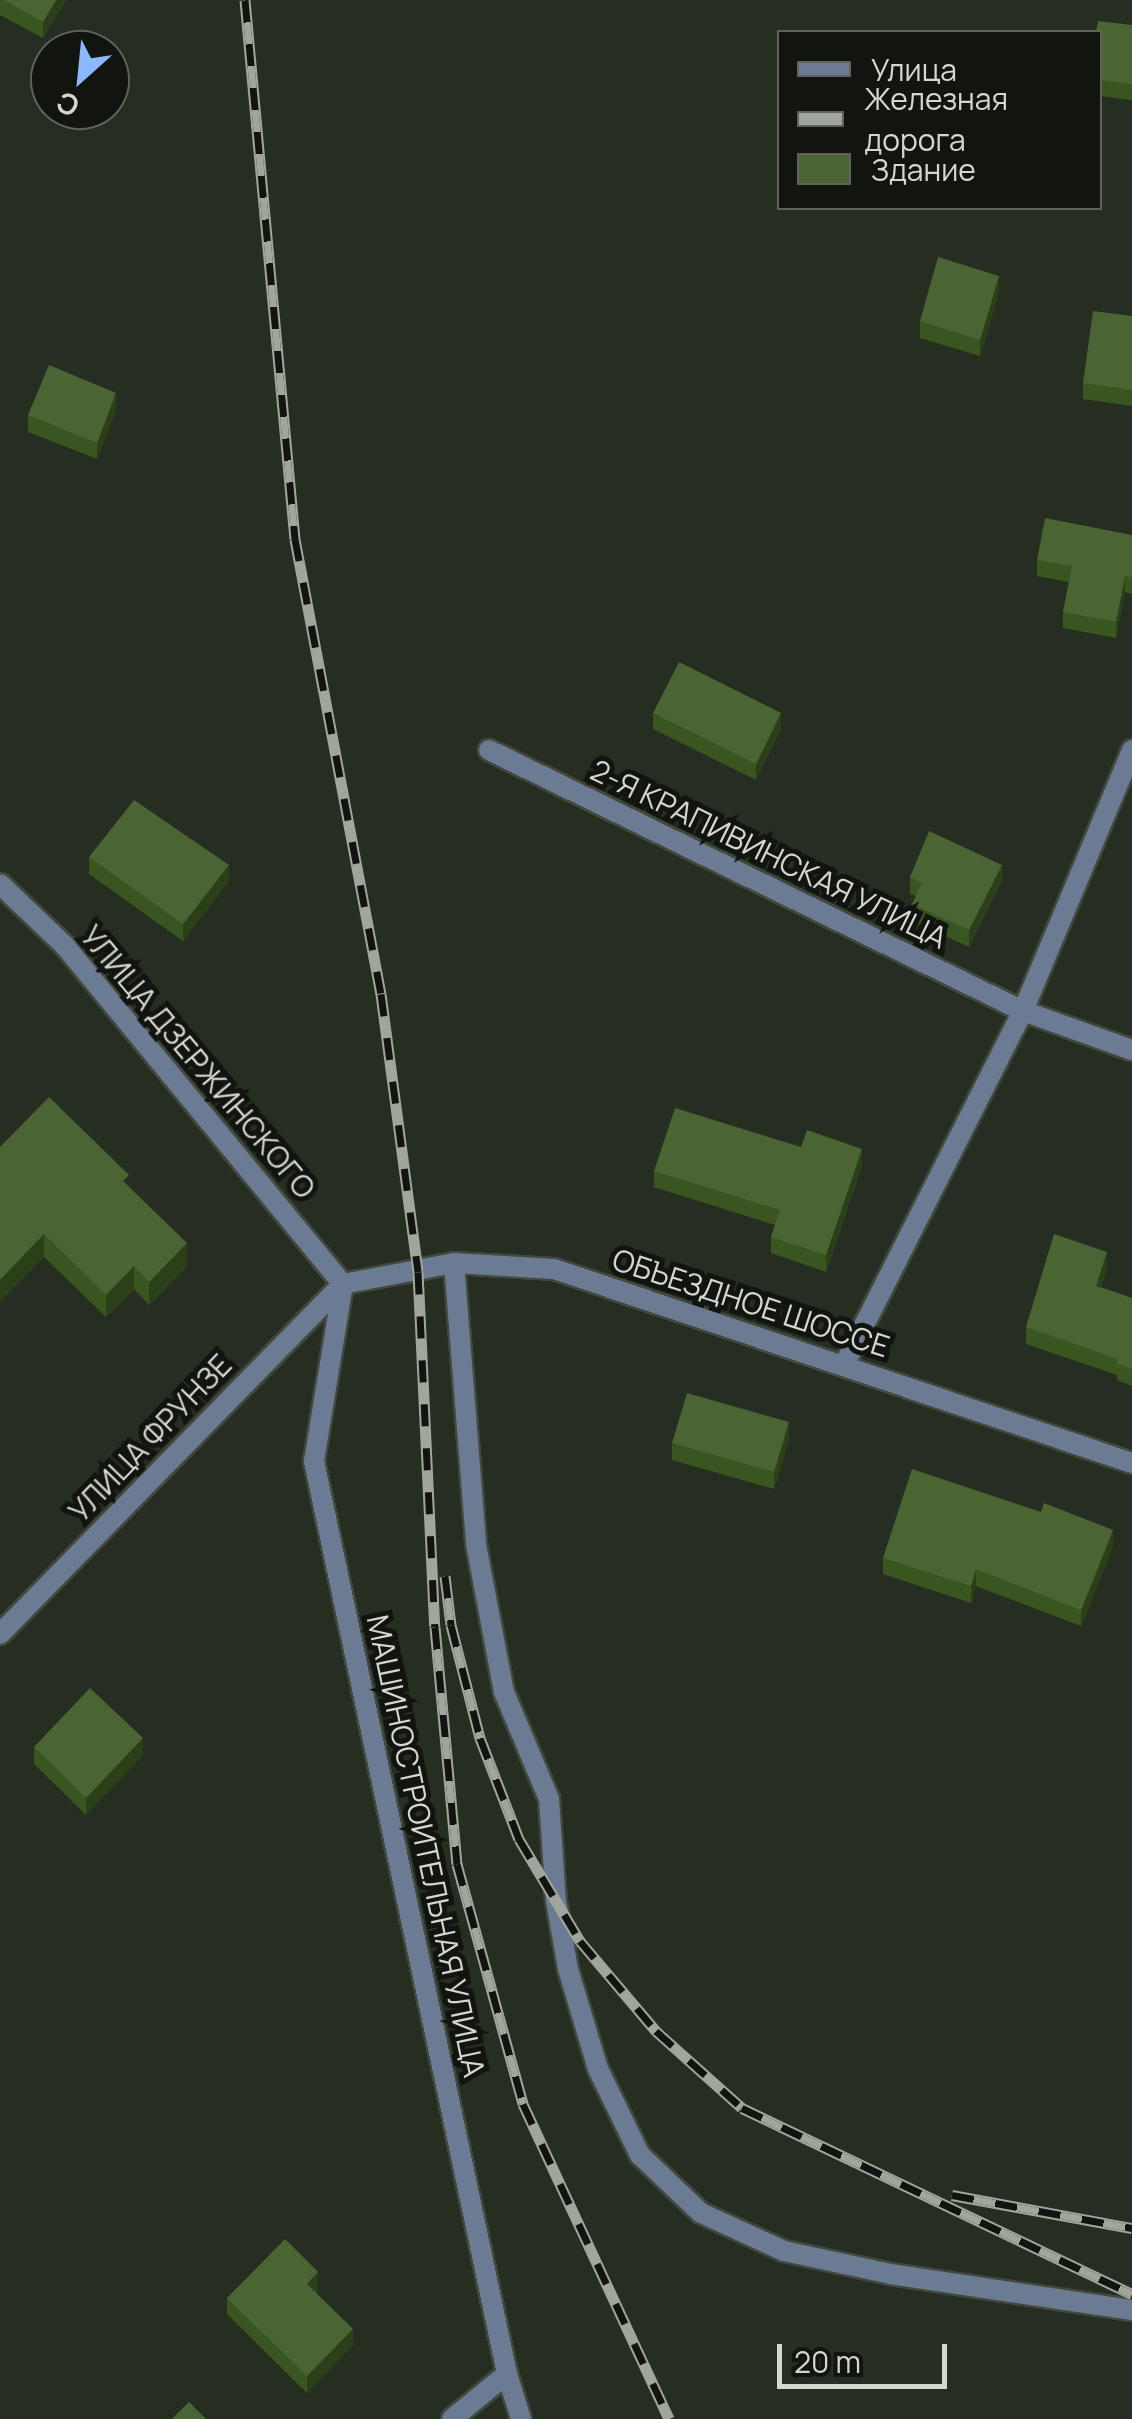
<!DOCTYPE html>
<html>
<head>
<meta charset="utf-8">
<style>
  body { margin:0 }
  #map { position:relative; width:1132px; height:2419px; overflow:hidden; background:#262d21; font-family:Manrope,sans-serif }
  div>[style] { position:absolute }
  .roads { filter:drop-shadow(2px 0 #42483d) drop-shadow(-2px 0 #42483d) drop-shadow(0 2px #42483d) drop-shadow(0 -2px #42483d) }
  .lane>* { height:20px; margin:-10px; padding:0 10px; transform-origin:10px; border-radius:10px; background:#6b7b93 }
  .street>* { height:20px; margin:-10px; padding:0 10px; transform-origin:10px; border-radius:10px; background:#6b7b93 }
  .rail>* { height:11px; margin-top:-5.5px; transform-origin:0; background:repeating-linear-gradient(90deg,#11140f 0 22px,#a1a69d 0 44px); box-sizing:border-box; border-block:2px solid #a1a69d }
  .wall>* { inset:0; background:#3a5620 }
  .shaded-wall>* { inset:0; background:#2b4019 }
  .building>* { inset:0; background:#4a6433 }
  span { translate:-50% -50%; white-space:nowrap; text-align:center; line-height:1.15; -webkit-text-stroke:10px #11140f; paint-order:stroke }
  .street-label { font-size:30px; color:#d3d7d0 }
  .legend { position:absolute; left:777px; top:30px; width:325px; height:180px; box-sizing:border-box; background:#11140f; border:2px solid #5f625c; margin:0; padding:12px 18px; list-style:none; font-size:30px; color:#d3d7d0 }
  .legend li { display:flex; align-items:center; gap:20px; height:50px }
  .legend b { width:50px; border:2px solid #5f625c }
  .north { position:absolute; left:30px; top:30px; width:100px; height:100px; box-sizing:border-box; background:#11140f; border:2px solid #5f625c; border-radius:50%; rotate:207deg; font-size:28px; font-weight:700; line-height:40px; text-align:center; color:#d3d7d0 }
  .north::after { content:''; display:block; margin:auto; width:35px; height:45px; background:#8cb9fc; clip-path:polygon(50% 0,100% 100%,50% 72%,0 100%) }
  .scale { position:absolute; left:777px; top:2344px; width:170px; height:45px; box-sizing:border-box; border:5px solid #d3d7d0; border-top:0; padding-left:12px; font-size:30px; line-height:35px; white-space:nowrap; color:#d3d7d0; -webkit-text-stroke:8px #11140f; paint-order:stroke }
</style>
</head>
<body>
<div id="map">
  <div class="roads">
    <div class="lane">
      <div style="left:454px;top:1263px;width:282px;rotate:85.5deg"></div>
      <div style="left:476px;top:1544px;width:151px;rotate:79.3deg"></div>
      <div style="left:504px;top:1692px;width:116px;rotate:67.2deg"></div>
      <div style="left:549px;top:1799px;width:102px;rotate:86.1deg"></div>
      <div style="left:556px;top:1901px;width:69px;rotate:80deg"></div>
      <div style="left:568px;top:1969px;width:104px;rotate:73.3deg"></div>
      <div style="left:598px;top:2069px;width:96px;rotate:64deg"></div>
      <div style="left:640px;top:2155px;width:84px;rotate:43.6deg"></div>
      <div style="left:701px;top:2213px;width:91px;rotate:24.6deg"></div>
      <div style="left:784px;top:2251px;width:108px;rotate:12.2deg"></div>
      <div style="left:890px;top:2274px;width:245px;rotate:8.5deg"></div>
    </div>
    <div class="street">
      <div style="left:489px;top:750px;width:594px;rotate:26.05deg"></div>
      <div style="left:1023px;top:1011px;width:116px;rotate:19.7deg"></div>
      <div style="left:0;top:884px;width:90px;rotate:43.6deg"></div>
      <div style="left:65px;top:946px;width:438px;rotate:50.6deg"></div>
      <div style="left:343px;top:1284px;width:179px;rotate:99.3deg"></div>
      <div style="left:314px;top:1461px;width:933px;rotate:78.06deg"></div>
      <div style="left:507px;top:2374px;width:47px;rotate:72.7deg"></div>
      <div style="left:343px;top:1284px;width:113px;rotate:-10.7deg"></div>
      <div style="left:454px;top:1263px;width:100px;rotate:3.4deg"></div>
      <div style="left:554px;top:1269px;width:610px;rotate:18.55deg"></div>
      <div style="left:844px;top:1365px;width:397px;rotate:-63.2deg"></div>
      <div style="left:1023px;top:1011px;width:283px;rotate:-67.3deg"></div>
      <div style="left:0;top:1634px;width:490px;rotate:-45.6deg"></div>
      <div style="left:452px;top:2419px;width:71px;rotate:-39.3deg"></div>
    </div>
  </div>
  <div class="rail">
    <div style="left:245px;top:0;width:541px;rotate:84.7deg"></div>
    <div style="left:295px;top:539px;width:463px;rotate:79.3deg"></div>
    <div style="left:381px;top:994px;width:280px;rotate:82.4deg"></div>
    <div style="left:418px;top:1272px;width:355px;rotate:87.3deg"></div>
    <div style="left:435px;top:1627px;width:238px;rotate:84.7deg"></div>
    <div style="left:457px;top:1864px;width:249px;rotate:74.6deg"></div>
    <div style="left:523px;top:2104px;width:347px;rotate:65.1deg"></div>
    <div style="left:445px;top:1576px;width:49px;rotate:83deg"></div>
    <div style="left:451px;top:1625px;width:117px;rotate:75.6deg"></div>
    <div style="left:480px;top:1738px;width:108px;rotate:68.9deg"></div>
    <div style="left:519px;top:1839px;width:119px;rotate:59.1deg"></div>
    <div style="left:580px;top:1941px;width:118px;rotate:49.8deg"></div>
    <div style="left:656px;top:2031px;width:115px;rotate:41.8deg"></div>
    <div style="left:742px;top:2108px;width:432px;rotate:25.5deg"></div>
    <div style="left:952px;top:2195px;width:183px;rotate:10.4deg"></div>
  </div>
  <div class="wall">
    <div style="clip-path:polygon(0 0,66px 0,43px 38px,0 15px)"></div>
    <div style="clip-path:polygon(1132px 25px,1132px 100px,1100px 96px,1100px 32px)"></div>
    <div style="clip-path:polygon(999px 292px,980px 356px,920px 338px,920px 321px)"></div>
    <div style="clip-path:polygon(1132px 316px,1132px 406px,1083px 399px,1083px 383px)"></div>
    <div style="clip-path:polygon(116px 410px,97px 459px,28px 432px,28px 415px)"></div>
    <div style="clip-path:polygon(1132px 535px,1132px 594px,1125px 592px,1116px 638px,1063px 628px,1063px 612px,1069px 582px,1037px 576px,1037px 560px)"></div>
    <div style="clip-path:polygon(653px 713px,781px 729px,756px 780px,653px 729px)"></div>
    <div style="clip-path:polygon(89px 857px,229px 881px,183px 941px,89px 874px)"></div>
    <div style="clip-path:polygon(910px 877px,1002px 881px,969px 947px,912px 921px,912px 904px,916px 896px,910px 894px)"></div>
    <div style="clip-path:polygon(0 1147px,129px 1187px,187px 1266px,149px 1305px,134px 1289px,106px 1317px,44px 1257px)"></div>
    <div style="clip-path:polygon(862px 1166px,826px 1272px,771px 1253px,771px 1237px,775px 1225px,654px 1187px,654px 1171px)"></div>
    <div style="clip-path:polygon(1107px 1269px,1101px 1287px,1132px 1298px,1132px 1386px,1117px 1380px,1117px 1375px,1026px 1344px,1026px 1327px)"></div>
    <div style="clip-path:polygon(789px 1439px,774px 1489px,672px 1460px,672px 1443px)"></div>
    <div style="clip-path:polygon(1113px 1546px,1081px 1626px,976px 1586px,971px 1603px,883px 1574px,883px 1558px)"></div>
    <div style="clip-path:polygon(34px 1747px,143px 1755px,86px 1815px,34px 1764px)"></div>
    <div style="clip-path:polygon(318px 2289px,316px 2292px,353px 2345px,307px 2393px,227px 2314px,227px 2298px)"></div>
  </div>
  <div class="shaded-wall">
    <div style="clip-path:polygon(56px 0,66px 0,43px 38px,43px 22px)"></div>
    <div style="clip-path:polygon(999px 276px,999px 292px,980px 356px,980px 340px)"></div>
    <div style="clip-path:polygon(116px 393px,116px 410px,97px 459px,97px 443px)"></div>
    <div style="clip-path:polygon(1125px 576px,1125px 592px,1116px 638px,1116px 622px)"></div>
    <div style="clip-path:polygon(781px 713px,781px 729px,756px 780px,756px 764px)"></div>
    <div style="clip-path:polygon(229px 865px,229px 881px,183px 941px,183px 924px)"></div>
    <div style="clip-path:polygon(1002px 865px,1002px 881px,969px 947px,969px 930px)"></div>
    <div style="clip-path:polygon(862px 1149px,862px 1166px,826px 1272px,826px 1255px)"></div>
    <div style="clip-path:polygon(44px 1234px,44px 1257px,0 1302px,0 1280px)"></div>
    <div style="clip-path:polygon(187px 1243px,187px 1266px,149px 1305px,149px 1282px)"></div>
    <div style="clip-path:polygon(1107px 1252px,1107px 1269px,1096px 1302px,1096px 1286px)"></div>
    <div style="clip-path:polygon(134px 1266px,134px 1289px,106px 1317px,106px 1295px)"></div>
    <div style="clip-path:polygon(789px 1422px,789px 1439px,774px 1489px,774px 1472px)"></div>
    <div style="clip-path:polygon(1113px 1530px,1113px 1546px,1081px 1626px,1081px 1610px)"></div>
    <div style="clip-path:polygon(976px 1569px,976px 1586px,971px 1603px,971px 1586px)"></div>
    <div style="clip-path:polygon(143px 1738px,143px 1755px,86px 1815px,86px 1798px)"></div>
    <div style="clip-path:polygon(318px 2272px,318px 2289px,307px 2300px,307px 2284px)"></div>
    <div style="clip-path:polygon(353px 2329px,353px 2345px,307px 2393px,307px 2376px)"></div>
  </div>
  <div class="building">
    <div style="clip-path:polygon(4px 0,56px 0,43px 22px)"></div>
    <div style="clip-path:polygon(1098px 21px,1132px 25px,1132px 84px,1100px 80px,1100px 32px,1096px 32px)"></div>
    <div style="clip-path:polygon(938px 257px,999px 276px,980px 340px,920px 321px)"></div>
    <div style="clip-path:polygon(1093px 311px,1132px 316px,1132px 390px,1083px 383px)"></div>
    <div style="clip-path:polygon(49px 365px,116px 393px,97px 443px,28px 415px)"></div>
    <div style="clip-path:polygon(1045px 518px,1132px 535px,1132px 577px,1125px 576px,1116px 622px,1063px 612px,1072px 566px,1037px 560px)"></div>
    <div style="clip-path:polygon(679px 662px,781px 713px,756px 764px,653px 713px)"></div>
    <div style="clip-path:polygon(134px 800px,229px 865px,183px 924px,89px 857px)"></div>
    <div style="clip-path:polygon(929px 831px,1002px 865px,969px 930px,912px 904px,922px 883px,910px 877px)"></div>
    <div style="clip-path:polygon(49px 1097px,129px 1175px,123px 1181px,187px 1243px,149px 1282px,134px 1266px,106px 1295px,44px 1234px,0 1280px,0 1147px)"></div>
    <div style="clip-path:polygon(675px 1108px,801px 1147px,807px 1130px,862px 1149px,826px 1255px,771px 1237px,780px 1210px,654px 1171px)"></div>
    <div style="clip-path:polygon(1054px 1234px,1107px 1252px,1096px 1286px,1132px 1298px,1132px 1369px,1117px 1364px,1118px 1359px,1026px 1327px)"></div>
    <div style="clip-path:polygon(687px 1393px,789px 1422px,774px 1472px,672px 1443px)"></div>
    <div style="clip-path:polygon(912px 1469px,1041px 1512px,1044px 1503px,1113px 1530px,1081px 1610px,976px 1569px,971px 1586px,883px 1558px)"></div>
    <div style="clip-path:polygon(90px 1688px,143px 1738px,86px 1798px,34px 1747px)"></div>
    <div style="clip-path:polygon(285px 2239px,318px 2272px,307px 2284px,353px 2329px,307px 2376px,227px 2298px)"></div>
    <div style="clip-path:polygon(189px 2402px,206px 2419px,172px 2419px)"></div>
  </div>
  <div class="street-label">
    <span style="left:769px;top:854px;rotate:26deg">2-Я КРАПИВИНСКАЯ УЛИЦА</span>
    <span style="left:198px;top:1062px;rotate:50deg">УЛИЦА ДЗЕРЖИНСКОГО</span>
    <span style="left:751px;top:1303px;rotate:18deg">ОБЪЕЗДНОЕ ШОССЕ</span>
    <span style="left:150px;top:1438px;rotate:-46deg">УЛИЦА ФРУНЗЕ</span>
    <span style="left:426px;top:1846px;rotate:78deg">МАШИНОСТРОИТЕЛЬНАЯ УЛИЦА</span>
  </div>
  <ul class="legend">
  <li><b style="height:12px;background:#6b7b93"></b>Улица</li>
  <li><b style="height:12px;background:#a1a69d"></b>Железная дорога</li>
  <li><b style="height:28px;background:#4a6433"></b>Здание</li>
  </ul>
  <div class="north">С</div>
  <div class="scale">20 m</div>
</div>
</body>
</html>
